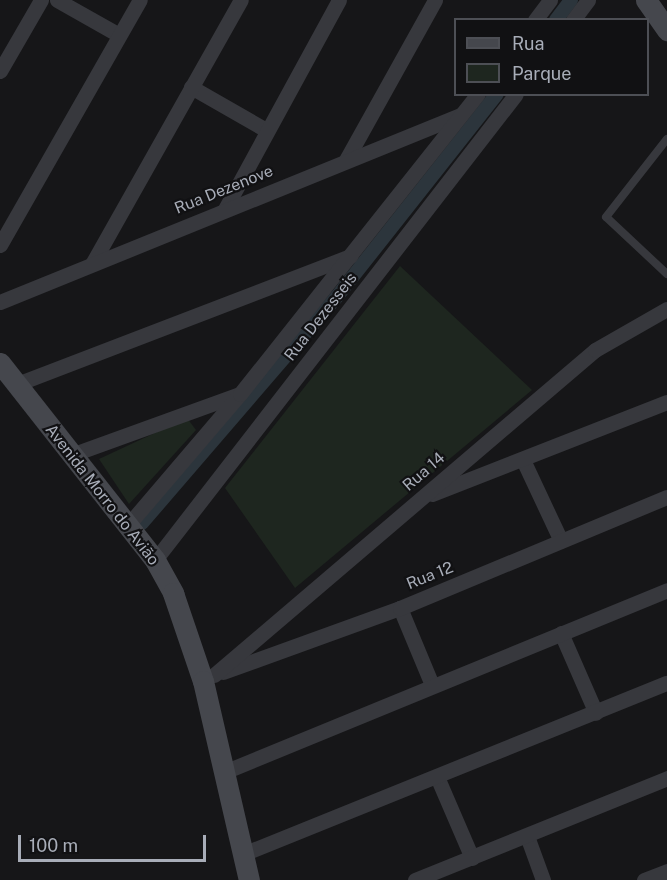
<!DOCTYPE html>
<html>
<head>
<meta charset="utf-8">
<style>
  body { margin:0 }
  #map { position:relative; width:667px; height:880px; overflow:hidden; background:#161618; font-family:"Public Sans",sans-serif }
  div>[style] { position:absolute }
  .green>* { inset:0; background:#1e261f }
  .canal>* { height:14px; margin:-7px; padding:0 7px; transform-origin:7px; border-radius:7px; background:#2c353c }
  .lane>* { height:8px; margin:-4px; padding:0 4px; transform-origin:4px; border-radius:4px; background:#37383d }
  .street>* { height:15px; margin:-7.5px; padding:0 7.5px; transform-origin:7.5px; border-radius:7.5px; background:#37383d }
  .secondary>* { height:21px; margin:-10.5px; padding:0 10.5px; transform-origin:10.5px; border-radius:10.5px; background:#45474d }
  span { translate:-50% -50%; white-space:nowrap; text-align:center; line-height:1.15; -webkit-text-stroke:4.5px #111113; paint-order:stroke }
  .street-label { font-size:16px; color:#a8adb8 }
  .legend { position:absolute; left:454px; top:18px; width:195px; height:78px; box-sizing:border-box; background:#111113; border:2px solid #4d4f55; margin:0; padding:8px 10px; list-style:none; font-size:18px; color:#a8adb8 }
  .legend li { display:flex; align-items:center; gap:12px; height:30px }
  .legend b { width:30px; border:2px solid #4d4f55 }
  .scale { position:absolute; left:18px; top:835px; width:188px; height:27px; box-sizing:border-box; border:3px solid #a8adb8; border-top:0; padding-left:8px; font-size:18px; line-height:21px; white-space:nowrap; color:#a8adb8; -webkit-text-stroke:4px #111113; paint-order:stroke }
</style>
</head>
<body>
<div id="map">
  <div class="green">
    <div style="clip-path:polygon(400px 266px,532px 390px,295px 588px,225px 488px)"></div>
    <div style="clip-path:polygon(187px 418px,196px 430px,129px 504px,99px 459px)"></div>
  </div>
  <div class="canal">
    <div style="left:556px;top:20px;width:25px;rotate:-53deg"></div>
    <div style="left:142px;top:523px;width:296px;rotate:-49.3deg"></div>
    <div style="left:335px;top:299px;width:261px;rotate:-51.7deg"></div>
  </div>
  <div class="lane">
    <div style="left:667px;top:274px;width:83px;rotate:-136.9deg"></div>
    <div style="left:606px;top:217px;width:99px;rotate:-52deg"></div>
  </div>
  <div class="street">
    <div style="left:57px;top:0;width:71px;rotate:29.4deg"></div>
    <div style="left:535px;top:20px;width:25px;rotate:-53deg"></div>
    <div style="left:573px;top:20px;width:25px;rotate:-53deg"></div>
    <div style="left:0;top:71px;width:82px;rotate:-60deg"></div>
    <div style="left:191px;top:87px;width:86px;rotate:29.8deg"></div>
    <div style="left:346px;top:160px;width:183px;rotate:-60.9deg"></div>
    <div style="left:225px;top:209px;width:238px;rotate:-61.4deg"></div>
    <div style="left:0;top:245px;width:282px;rotate:-60.3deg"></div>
    <div style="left:92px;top:264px;width:303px;rotate:-60.6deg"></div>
    <div style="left:0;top:302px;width:497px;rotate:-22.1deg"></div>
    <div style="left:17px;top:384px;width:357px;rotate:-21deg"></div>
    <div style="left:71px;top:455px;width:177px;rotate:-19.9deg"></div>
    <div style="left:524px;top:462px;width:87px;rotate:64.9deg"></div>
    <div style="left:432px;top:494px;width:252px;rotate:-21.4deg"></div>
    <div style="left:128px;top:525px;width:172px;rotate:-49.5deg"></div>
    <div style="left:240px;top:394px;width:383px;rotate:-51.6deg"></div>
    <div style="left:155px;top:560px;width:589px;rotate:-52.24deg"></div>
    <div style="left:400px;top:608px;width:83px;rotate:67.4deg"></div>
    <div style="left:561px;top:633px;width:87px;rotate:66.4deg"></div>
    <div style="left:223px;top:672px;width:188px;rotate:-19.9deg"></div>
    <div style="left:400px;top:608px;width:289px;rotate:-22.6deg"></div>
    <div style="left:214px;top:675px;width:501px;rotate:-40.46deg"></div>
    <div style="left:595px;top:350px;width:83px;rotate:-29.7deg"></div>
    <div style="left:224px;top:772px;width:479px;rotate:-22.3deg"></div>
    <div style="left:438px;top:779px;width:86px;rotate:66.7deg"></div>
    <div style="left:527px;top:836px;width:47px;rotate:70deg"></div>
    <div style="left:243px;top:854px;width:457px;rotate:-22deg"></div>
    <div style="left:415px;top:880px;width:272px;rotate:-22deg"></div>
    <div style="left:644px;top:880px;width:25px;rotate:-21deg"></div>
  </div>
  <div class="secondary">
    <div style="left:646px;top:0;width:37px;rotate:55deg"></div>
    <div style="left:0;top:363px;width:251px;rotate:51.8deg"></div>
    <div style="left:155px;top:560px;width:38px;rotate:61deg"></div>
    <div style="left:173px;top:593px;width:93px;rotate:71.2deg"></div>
    <div style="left:203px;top:681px;width:204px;rotate:77deg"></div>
  </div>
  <div class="street-label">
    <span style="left:224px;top:190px;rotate:-22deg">Rua Dezenove</span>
    <span style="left:321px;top:317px;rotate:-52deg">Rua Dezesseis</span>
    <span style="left:424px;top:472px;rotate:-41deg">Rua 14</span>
    <span style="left:102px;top:495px;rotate:52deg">Avenida Morro do Avião</span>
    <span style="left:430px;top:576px;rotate:-22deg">Rua 12</span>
  </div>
  <ul class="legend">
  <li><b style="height:8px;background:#45474d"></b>Rua</li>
  <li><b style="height:16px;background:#1e261f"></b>Parque</li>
  </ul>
  <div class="scale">100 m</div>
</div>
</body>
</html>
